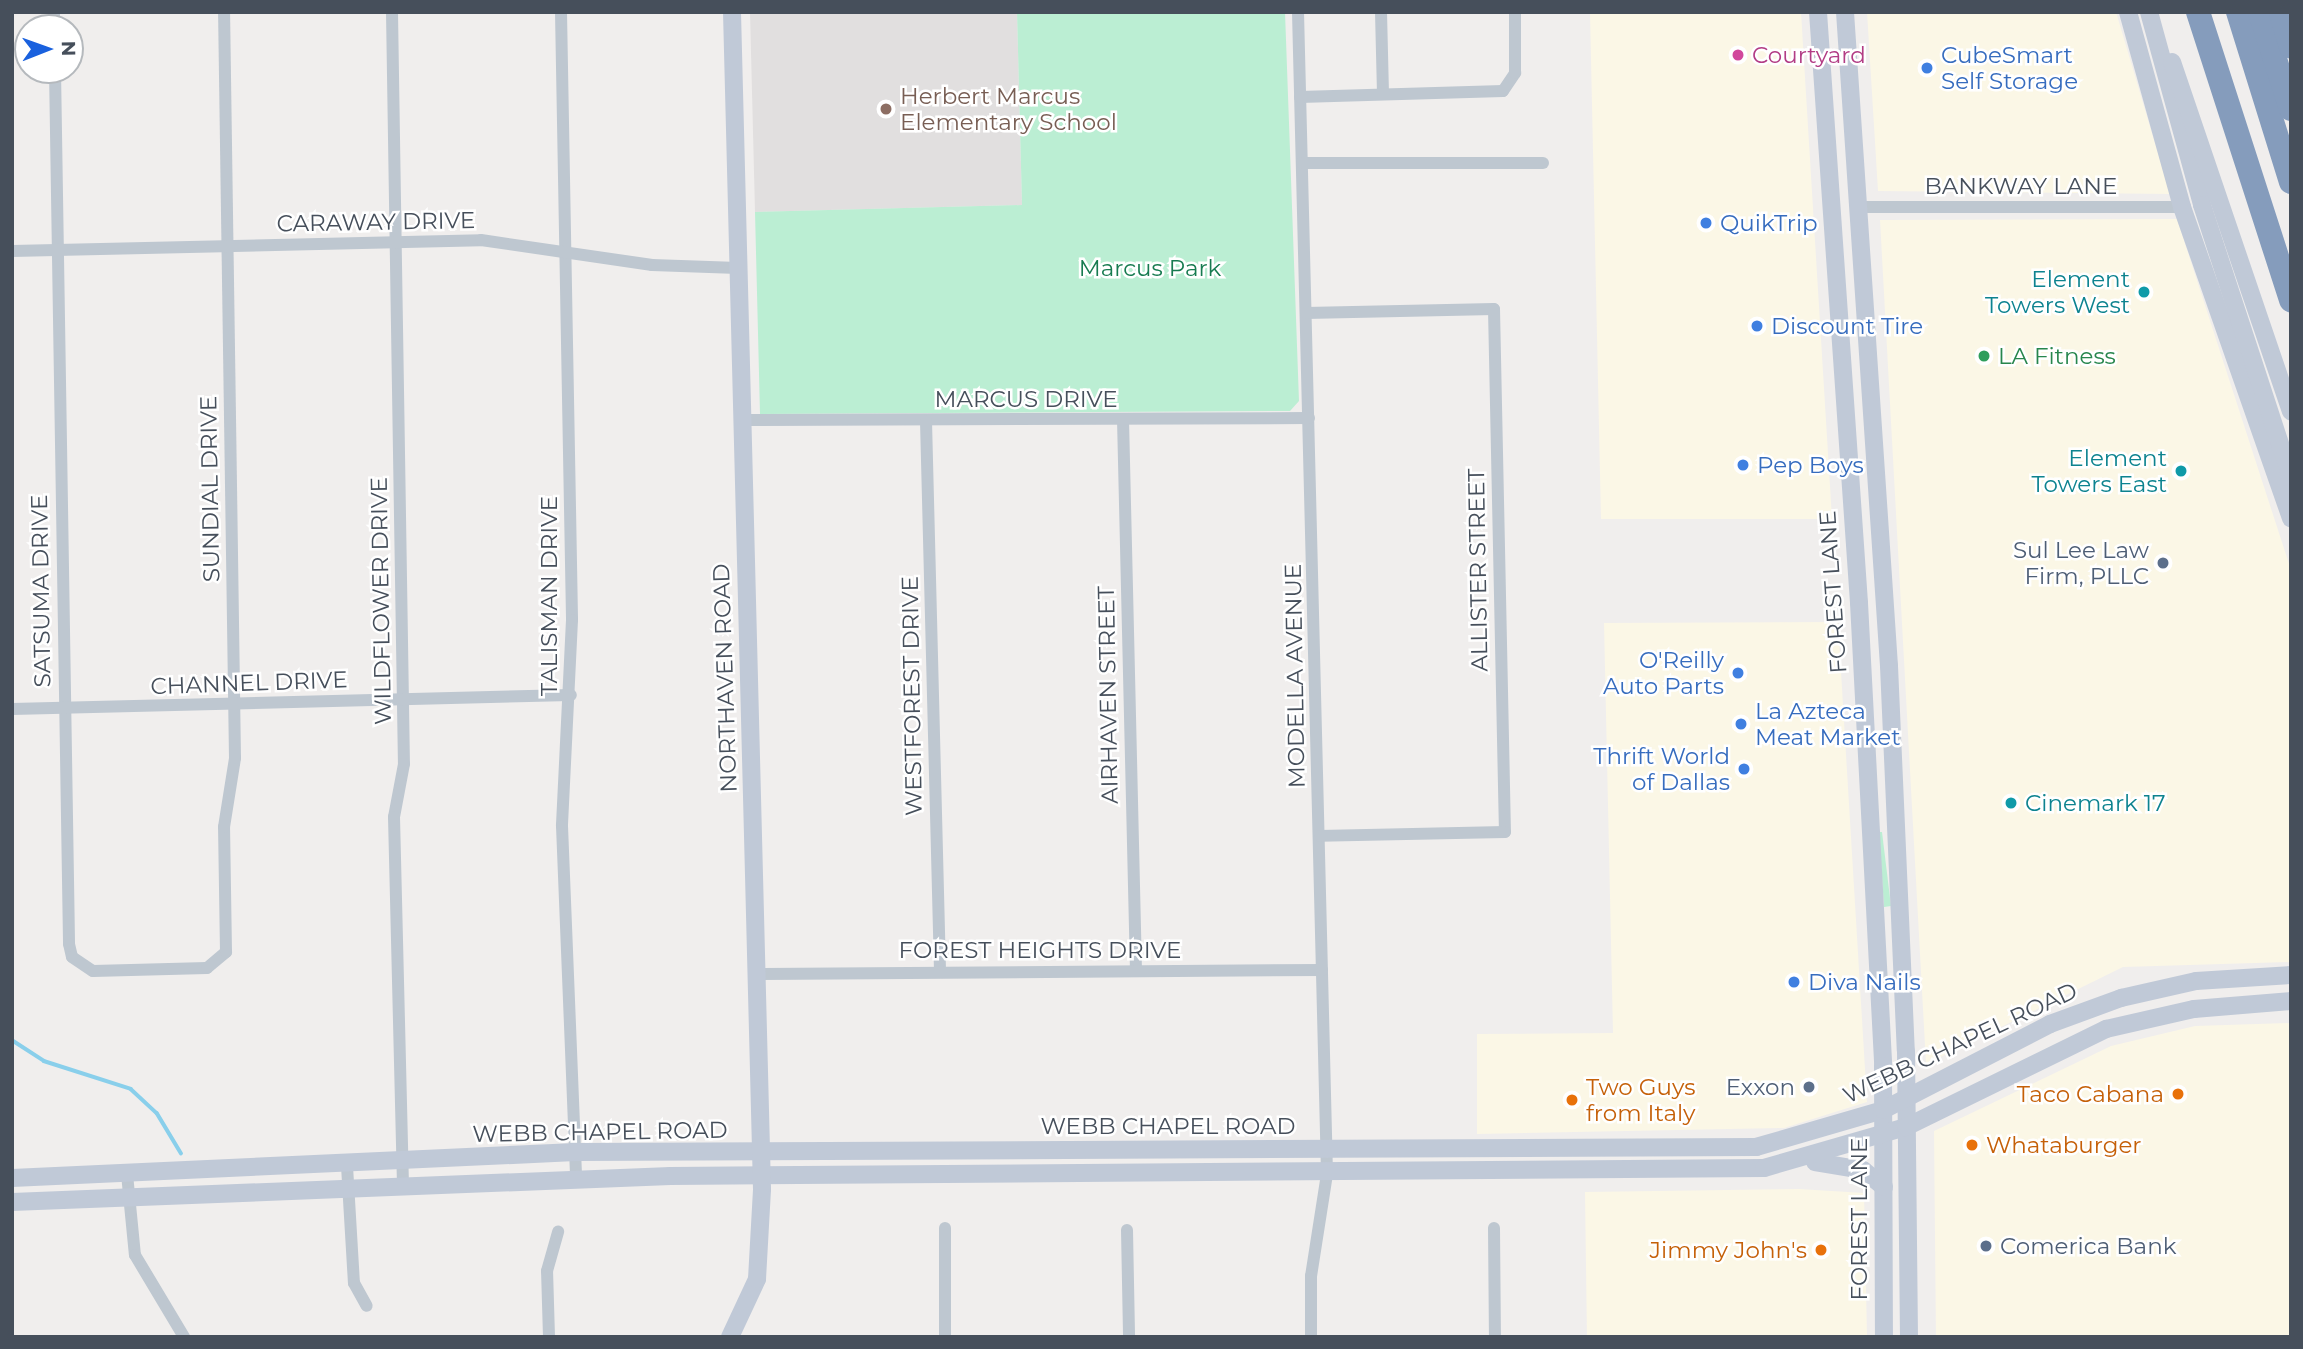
<!DOCTYPE html>
<html>
<head>
<meta charset="utf-8">
<style>
  body { margin:0 }
  #map { position:relative; width:2303px; height:1349px; overflow:hidden; background:#f0eeed; font-family:Montserrat,sans-serif }
  div>[style] { position:absolute }
  .commercial>* { inset:0; background:#fbf7e6 }
  .education>* { inset:0; background:#e1dfdf }
  .green>* { inset:0; background:#bbeed3 }
  .stream>* { height:3.5px; margin:-1.75px; padding:0 1.75px; transform-origin:1.75px; border-radius:1.75px; background:#89cfeb }
  .street>* { height:12px; margin:-6px; padding:0 6px; transform-origin:6px; border-radius:6px; background:#bec7d0 }
  .secondary>* { height:18px; margin:-9px; padding:0 9px; transform-origin:9px; border-radius:9px; background:#c0c9d7 }
  .highway>* { height:24px; margin:-12px; padding:0 12px; transform-origin:12px; border-radius:12px; background:#859cbc }
  .dots>* { width:19px; height:19px; translate:-50% -50%; box-sizing:border-box; border:4px solid #fff; border-radius:50% }
  span { translate:-50% -50%; white-space:nowrap; text-align:center; line-height:1.15; -webkit-text-stroke:5px #fff; paint-order:stroke }
  .hotel-label { font-size:23px; color:#b23c85 }
  .left { translate:0 -50%; text-align:left }
  .shop-label { font-size:23px; color:#366cbe }
  .right { translate:-100% -50%; text-align:right }
  .education-label { font-size:23px; color:#785e54 }
  .street-label { font-size:23px; color:#464f5b }
  .park-label { font-size:23px; color:#177b50 }
  .culture-label { font-size:23px; color:#0d838f }
  .leisure-label { font-size:23px; color:#27864d }
  .service-label { font-size:23px; color:#4e5e75 }
  .food-label { font-size:23px; color:#c56008 }
  .frame { position:absolute; inset:0; border:14px solid #464f5b; pointer-events:none }
  .north { position:absolute; left:14px; top:14px; width:70px; height:70px; box-sizing:border-box; background:#fff; border:2px solid #b5b9bd; border-radius:50%; rotate:89deg; font-size:19px; font-weight:700; line-height:28px; text-align:center; color:#464f5b }
  .north::after { content:''; display:block; margin:auto; width:24px; height:32px; background:#1a61de; clip-path:polygon(50% 0,100% 100%,50% 72%,0 100%) }
</style>
</head>
<body>
<div id="map">
  <div class="commercial">
    <div style="clip-path:polygon(1590px 12px,1801px 12px,1832px 519px,1601px 519px)"></div>
    <div style="clip-path:polygon(1867px 12px,2116px 12px,2170px 194px,1878px 191px)"></div>
    <div style="clip-path:polygon(2177px 219px,2291px 570px,2291px 962px,2123px 967px,1926px 1064px,1880px 220px)"></div>
    <div style="clip-path:polygon(1838px 622px,1867px 1102px,1784px 1128px,1477px 1134px,1477px 1034px,1613px 1033px,1604px 623px)"></div>
    <div style="clip-path:polygon(2291px 1023px,2291px 1337px,1936px 1337px,1934px 1131px,2111px 1046px,2195px 1026px)"></div>
    <div style="clip-path:polygon(1799px 1189px,1864px 1193px,1867px 1337px,1587px 1337px,1585px 1192px)"></div>
  </div>
  <div class="education">
    <div style="clip-path:polygon(750px 12px,1017px 12px,1022px 205px,755px 212px)"></div>
  </div>
  <div class="green">
    <div style="clip-path:polygon(1017px 12px,1285px 12px,1299px 401px,1290px 411px,760px 414px,755px 212px,1022px 205px)"></div>
    <div style="clip-path:polygon(1879px 832px,1882px 832px,1891px 906px,1884px 907px)"></div>
  </div>
  <div class="stream">
    <div style="left:12px;top:1040px;width:38px;rotate:33deg"></div>
    <div style="left:44px;top:1061px;width:91px;rotate:17.8deg"></div>
    <div style="left:131px;top:1089px;width:35px;rotate:43deg"></div>
    <div style="left:157px;top:1113px;width:47px;rotate:59deg"></div>
  </div>
  <div class="street">
    <div style="left:54px;top:12px;width:16px;rotate:90deg"></div>
    <div style="left:392px;top:12px;width:752px;rotate:89.09deg"></div>
    <div style="left:404px;top:764px;width:54px;rotate:100.7deg"></div>
    <div style="left:394px;top:817px;width:371px;rotate:88.6deg"></div>
    <div style="left:561px;top:12px;width:608px;rotate:88.96deg"></div>
    <div style="left:572px;top:620px;width:206px;rotate:92.8deg"></div>
    <div style="left:562px;top:826px;width:352px;rotate:87.7deg"></div>
    <div style="left:1298px;top:12px;width:1162px;rotate:88.57deg"></div>
    <div style="left:1327px;top:1174px;width:103px;rotate:98.9deg"></div>
    <div style="left:1311px;top:1276px;width:61px;rotate:90deg"></div>
    <div style="left:1381px;top:12px;width:82px;rotate:88.6deg"></div>
    <div style="left:55px;top:70px;width:874px;rotate:89.08deg"></div>
    <div style="left:69px;top:944px;width:13px;rotate:77deg"></div>
    <div style="left:72px;top:957px;width:25px;rotate:34deg"></div>
    <div style="left:93px;top:971px;width:114px;rotate:-1.5deg"></div>
    <div style="left:207px;top:968px;width:25px;rotate:-40deg"></div>
    <div style="left:226px;top:952px;width:125px;rotate:-90.9deg"></div>
    <div style="left:224px;top:827px;width:70px;rotate:-80.9deg"></div>
    <div style="left:235px;top:758px;width:746px;rotate:-90.84deg"></div>
    <div style="left:1300px;top:97px;width:203px;rotate:-1.7deg"></div>
    <div style="left:1503px;top:91px;width:22px;rotate:-56deg"></div>
    <div style="left:1515px;top:73px;width:61px;rotate:-90deg"></div>
    <div style="left:1302px;top:163px;width:241px"></div>
    <div style="left:1861px;top:207px;width:321px"></div>
    <div style="left:12px;top:251px;width:469px;rotate:-1.3deg"></div>
    <div style="left:481px;top:240px;width:173px;rotate:8.3deg"></div>
    <div style="left:652px;top:265px;width:86px;rotate:2deg"></div>
    <div style="left:1306px;top:313px;width:188px;rotate:-1.2deg"></div>
    <div style="left:1494px;top:309px;width:523px;rotate:88.8deg"></div>
    <div style="left:1505px;top:832px;width:185px;rotate:178.8deg"></div>
    <div style="left:1123px;top:419px;width:551px;rotate:88.65deg"></div>
    <div style="left:742px;top:420px;width:567px;rotate:-0.2deg"></div>
    <div style="left:926px;top:421px;width:550px;rotate:88.54deg"></div>
    <div style="left:12px;top:709px;width:559px;rotate:-1.43deg"></div>
    <div style="left:757px;top:974px;width:565px;rotate:-0.41deg"></div>
    <div style="left:347px;top:1166px;width:117px;rotate:86.6deg"></div>
    <div style="left:354px;top:1283px;width:26px;rotate:61deg"></div>
    <div style="left:127px;top:1174px;width:81px;rotate:84.4deg"></div>
    <div style="left:135px;top:1255px;width:96px;rotate:59.1deg"></div>
    <div style="left:945px;top:1228px;width:109px;rotate:90deg"></div>
    <div style="left:1494px;top:1228px;width:109px;rotate:89.5deg"></div>
    <div style="left:1127px;top:1230px;width:107px;rotate:88.9deg"></div>
    <div style="left:549px;top:1337px;width:66px;rotate:-91.7deg"></div>
    <div style="left:547px;top:1271px;width:41px;rotate:-74.2deg"></div>
  </div>
  <div class="secondary">
    <div style="left:1818px;top:12px;width:592px;rotate:86.03deg"></div>
    <div style="left:1859px;top:603px;width:464px;rotate:87deg"></div>
    <div style="left:1883px;top:1066px;width:271px;rotate:89.8deg"></div>
    <div style="left:1845px;top:12px;width:655px;rotate:86.15deg"></div>
    <div style="left:1889px;top:666px;width:385px;rotate:87.5deg"></div>
    <div style="left:1906px;top:1051px;width:286px;rotate:89.4deg"></div>
    <div style="left:2128px;top:12px;width:202px;rotate:74.5deg"></div>
    <div style="left:2182px;top:207px;width:330px;rotate:70.7deg"></div>
    <div style="left:2149px;top:12px;width:200px;rotate:74.6deg"></div>
    <div style="left:2202px;top:205px;width:287px;rotate:71.9deg"></div>
    <div style="left:2172px;top:62px;width:369px;rotate:71.2deg"></div>
    <div style="left:1815px;top:1162px;width:49px;rotate:9.5deg"></div>
    <div style="left:1863px;top:1170px;width:27px;rotate:39deg"></div>
    <div style="left:12px;top:1178px;width:564px;rotate:-2.64deg"></div>
    <div style="left:575px;top:1152px;width:1181px;rotate:-0.24deg"></div>
    <div style="left:1756px;top:1147px;width:132px;rotate:-16.2deg"></div>
    <div style="left:1883px;top:1110px;width:188px;rotate:-27.2deg"></div>
    <div style="left:2050px;top:1024px;width:76px;rotate:-20.1deg"></div>
    <div style="left:2121px;top:998px;width:77px;rotate:-12.8deg"></div>
    <div style="left:2196px;top:981px;width:95px;rotate:-3.6deg"></div>
    <div style="left:12px;top:1202px;width:659px;rotate:-2.26deg"></div>
    <div style="left:670px;top:1176px;width:1094px;rotate:-0.42deg"></div>
    <div style="left:1764px;top:1168px;width:148px;rotate:-16.1deg"></div>
    <div style="left:1906px;top:1127px;width:223px;rotate:-26.1deg"></div>
    <div style="left:2106px;top:1029px;width:90px;rotate:-12.8deg"></div>
    <div style="left:2194px;top:1009px;width:97px;rotate:-4.7deg"></div>
    <div style="left:730px;top:1337px;width:64px;rotate:-65deg"></div>
    <div style="left:757px;top:1279px;width:90px;rotate:-86.8deg"></div>
    <div style="left:762px;top:1189px;width:1177px;rotate:-91.46deg"></div>
  </div>
  <div class="highway">
    <div style="left:2198px;top:12px;width:303px;rotate:72.1deg"></div>
    <div style="left:2238px;top:12px;width:178px;rotate:72.7deg"></div>
    <div style="left:2260px;top:12px;width:102px;rotate:72.3deg"></div>
    <div style="left:2281px;top:12px;width:36px;rotate:74deg"></div>
  </div>
  <div class="dots">
    <div style="left:1738px;top:55px;background:#d1479c"></div>
    <div style="left:1927px;top:68px;background:#3f7fe0"></div>
    <div style="left:886px;top:109px;background:#8d6e63"></div>
    <div style="left:1706px;top:223px;background:#3f7fe0"></div>
    <div style="left:2144px;top:292px;background:#0f9aa8"></div>
    <div style="left:1757px;top:326px;background:#3f7fe0"></div>
    <div style="left:1984px;top:356px;background:#2e9e5b"></div>
    <div style="left:1743px;top:465px;background:#3f7fe0"></div>
    <div style="left:2181px;top:471px;background:#0f9aa8"></div>
    <div style="left:2163px;top:563px;background:#5c6f8a"></div>
    <div style="left:1738px;top:673px;background:#3f7fe0"></div>
    <div style="left:1741px;top:724px;background:#3f7fe0"></div>
    <div style="left:1744px;top:769px;background:#3f7fe0"></div>
    <div style="left:2011px;top:803px;background:#0f9aa8"></div>
    <div style="left:1794px;top:982px;background:#3f7fe0"></div>
    <div style="left:1809px;top:1087px;background:#5c6f8a"></div>
    <div style="left:2178px;top:1094px;background:#e8710a"></div>
    <div style="left:1572px;top:1100px;background:#e8710a"></div>
    <div style="left:1972px;top:1145px;background:#e8710a"></div>
    <div style="left:1986px;top:1246px;background:#5c6f8a"></div>
    <div style="left:1821px;top:1250px;background:#e8710a"></div>
  </div>
  <div class="hotel-label">
    <span class="left" style="left:1752px;top:55px">Courtyard</span>
  </div>
  <div class="shop-label">
    <span class="left" style="left:1941px;top:68px">CubeSmart<br>Self Storage</span>
    <span class="left" style="left:1720px;top:223px">QuikTrip</span>
    <span class="left" style="left:1771px;top:326px">Discount Tire</span>
    <span class="left" style="left:1757px;top:465px">Pep Boys</span>
    <span class="right" style="left:1724px;top:673px">O'Reilly<br>Auto Parts</span>
    <span class="left" style="left:1755px;top:724px">La Azteca<br>Meat Market</span>
    <span class="right" style="left:1730px;top:769px">Thrift World<br>of Dallas</span>
    <span class="left" style="left:1808px;top:982px">Diva Nails</span>
  </div>
  <div class="education-label">
    <span class="left" style="left:900px;top:109px">Herbert Marcus<br>Elementary School</span>
  </div>
  <div class="street-label">
    <span style="left:2021px;top:186px">BANKWAY LANE</span>
    <span style="left:376px;top:222px;rotate:-1deg">CARAWAY DRIVE</span>
    <span style="left:1026px;top:399px">MARCUS DRIVE</span>
    <span style="left:210px;top:489px;rotate:-91deg">SUNDIAL DRIVE</span>
    <span style="left:1478px;top:570px;rotate:-91deg">ALLISTER STREET</span>
    <span style="left:41px;top:591px;rotate:-91deg">SATSUMA DRIVE</span>
    <span style="left:1833px;top:592px;rotate:-94deg">FOREST LANE</span>
    <span style="left:549px;top:596px;rotate:-90deg">TALISMAN DRIVE</span>
    <span style="left:381px;top:601px;rotate:-91deg">WILDFLOWER DRIVE</span>
    <span style="left:1295px;top:676px;rotate:-91deg">MODELLA AVENUE</span>
    <span style="left:725px;top:678px;rotate:-92deg">NORTHAVEN ROAD</span>
    <span style="left:249px;top:683px;rotate:-2deg">CHANNEL DRIVE</span>
    <span style="left:1108px;top:695px;rotate:-91deg">AIRHAVEN STREET</span>
    <span style="left:912px;top:696px;rotate:-91deg">WESTFOREST DRIVE</span>
    <span style="left:1040px;top:950px">FOREST HEIGHTS DRIVE</span>
    <span style="left:1960px;top:1043px;rotate:-25deg">WEBB CHAPEL ROAD</span>
    <span style="left:1168px;top:1126px">WEBB CHAPEL ROAD</span>
    <span style="left:600px;top:1132px;rotate:-1deg">WEBB CHAPEL ROAD</span>
    <span style="left:1859px;top:1219px;rotate:-90deg">FOREST LANE</span>
  </div>
  <div class="park-label">
    <span style="left:1150px;top:268px">Marcus Park</span>
  </div>
  <div class="culture-label">
    <span class="right" style="left:2130px;top:292px">Element<br>Towers West</span>
    <span class="right" style="left:2167px;top:471px">Element<br>Towers East</span>
    <span class="left" style="left:2025px;top:803px">Cinemark 17</span>
  </div>
  <div class="leisure-label">
    <span class="left" style="left:1998px;top:356px">LA Fitness</span>
  </div>
  <div class="service-label">
    <span class="right" style="left:2149px;top:563px">Sul Lee Law<br>Firm, PLLC</span>
    <span class="right" style="left:1795px;top:1087px">Exxon</span>
    <span class="left" style="left:2000px;top:1246px">Comerica Bank</span>
  </div>
  <div class="food-label">
    <span class="left" style="left:1586px;top:1100px">Two Guys<br>from Italy</span>
    <span class="right" style="left:2164px;top:1094px">Taco Cabana</span>
    <span class="left" style="left:1986px;top:1145px">Whataburger</span>
    <span class="right" style="left:1807px;top:1250px">Jimmy John's</span>
  </div>
  <div class="frame"></div>
  <div class="north">N</div>
</div>
</body>
</html>
